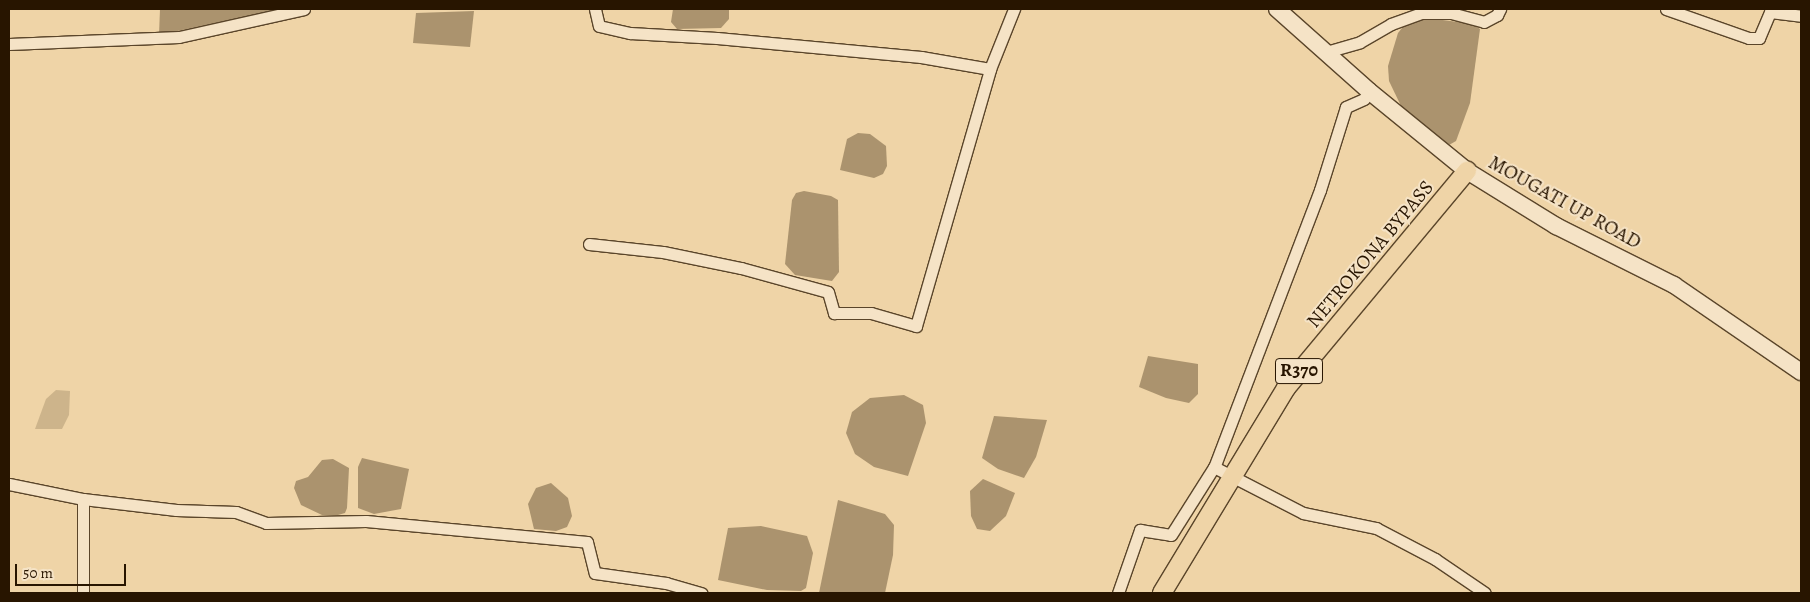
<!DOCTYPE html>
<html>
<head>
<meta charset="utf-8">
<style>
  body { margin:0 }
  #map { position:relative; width:1810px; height:602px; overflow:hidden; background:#efd4a7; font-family:Alegreya,serif }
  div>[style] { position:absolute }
  .green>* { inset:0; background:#cdb48b }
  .water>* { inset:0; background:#ab936e }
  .roads { filter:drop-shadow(1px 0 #5a452a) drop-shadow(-1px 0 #5a452a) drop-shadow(0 1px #5a452a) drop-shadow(0 -1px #5a452a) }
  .street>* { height:11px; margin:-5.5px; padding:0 5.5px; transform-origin:5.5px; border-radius:5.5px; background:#f5e3c6 }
  .secondary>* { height:16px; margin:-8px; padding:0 8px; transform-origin:8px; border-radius:8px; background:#f5e3c6 }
  .primary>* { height:18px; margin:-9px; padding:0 9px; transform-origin:9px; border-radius:9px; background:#efd4a7 }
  span { translate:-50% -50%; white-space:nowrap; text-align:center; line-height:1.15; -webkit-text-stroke:4px #f5e3c6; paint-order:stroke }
  .shield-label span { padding:1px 4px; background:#f5e3c6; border:1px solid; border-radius:4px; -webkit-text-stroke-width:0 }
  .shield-label { font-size:19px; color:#281500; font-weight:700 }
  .street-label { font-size:20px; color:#281500 }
  .frame { position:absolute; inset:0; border:10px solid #281500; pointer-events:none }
  .scale { position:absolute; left:15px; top:564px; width:111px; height:22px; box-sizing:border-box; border:2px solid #281500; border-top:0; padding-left:6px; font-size:15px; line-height:18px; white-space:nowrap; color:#281500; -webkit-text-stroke:4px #f5e3c6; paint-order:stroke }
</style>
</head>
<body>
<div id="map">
  <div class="green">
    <div style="clip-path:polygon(56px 390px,70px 391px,69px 415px,62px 429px,35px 429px,46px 399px)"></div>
  </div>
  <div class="water">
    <div style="clip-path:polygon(160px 9px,281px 9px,159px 35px)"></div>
    <div style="clip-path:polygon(673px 9px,729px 9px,729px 19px,721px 28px,677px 29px,671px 22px)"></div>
    <div style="clip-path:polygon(474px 11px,470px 47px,413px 43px,416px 13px)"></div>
    <div style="clip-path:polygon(1420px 17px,1473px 24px,1480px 29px,1470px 103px,1456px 141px,1449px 145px,1401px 106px,1389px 81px,1388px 66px,1398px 33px,1406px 23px)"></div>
    <div style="clip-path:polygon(858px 133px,870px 134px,886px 146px,887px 166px,883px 174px,874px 178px,840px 170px,847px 139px)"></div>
    <div style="clip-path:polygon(804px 191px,831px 196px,838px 200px,839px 272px,832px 281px,795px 275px,785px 264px,792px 200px,796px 193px)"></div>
    <div style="clip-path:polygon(1148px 356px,1198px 364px,1198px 394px,1189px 403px,1166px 398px,1139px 387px)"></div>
    <div style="clip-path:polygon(904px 395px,923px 405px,926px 423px,908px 476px,874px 467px,855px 454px,846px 433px,852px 412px,870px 398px)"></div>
    <div style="clip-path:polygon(994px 416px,1047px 420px,1036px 457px,1024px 478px,998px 469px,982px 458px)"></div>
    <div style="clip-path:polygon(362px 458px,409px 469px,401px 509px,374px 514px,358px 508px,358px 467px)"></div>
    <div style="clip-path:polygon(333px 459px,349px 468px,347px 508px,345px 513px,338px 515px,322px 515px,301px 505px,294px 488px,296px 481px,308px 477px,322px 460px)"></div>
    <div style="clip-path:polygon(983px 479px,1015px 493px,1006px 516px,990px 531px,977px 529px,971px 516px,970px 491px)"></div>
    <div style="clip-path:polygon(551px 483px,568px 498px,572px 516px,567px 527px,556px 531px,534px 529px,528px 504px,536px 488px)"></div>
    <div style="clip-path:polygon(838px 500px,885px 514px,894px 525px,893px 555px,885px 593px,819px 593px)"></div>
    <div style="clip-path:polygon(761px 526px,807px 536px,813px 553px,806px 588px,801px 591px,767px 590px,718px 580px,728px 528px)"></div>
  </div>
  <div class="roads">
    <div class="street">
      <div style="left:595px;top:9px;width:17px;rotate:77deg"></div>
      <div style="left:599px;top:26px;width:32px;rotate:13deg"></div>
      <div style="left:630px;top:33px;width:87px;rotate:3.3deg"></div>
      <div style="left:717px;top:38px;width:205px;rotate:5.3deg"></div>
      <div style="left:921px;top:57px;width:70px;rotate:9.9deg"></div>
      <div style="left:1666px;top:9px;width:88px;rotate:19.3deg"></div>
      <div style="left:1749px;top:38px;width:10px"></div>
      <div style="left:1759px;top:38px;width:28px;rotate:-67deg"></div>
      <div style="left:1770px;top:12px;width:31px;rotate:7deg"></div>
      <div style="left:9px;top:44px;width:170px;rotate:-2.4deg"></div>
      <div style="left:179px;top:37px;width:128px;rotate:-12.6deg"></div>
      <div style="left:1326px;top:52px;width:35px;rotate:-16deg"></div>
      <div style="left:1360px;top:42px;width:36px;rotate:-30deg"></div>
      <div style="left:1391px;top:24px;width:32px;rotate:-20deg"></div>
      <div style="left:1421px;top:13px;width:30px"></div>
      <div style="left:1451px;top:13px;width:34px;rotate:15deg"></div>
      <div style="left:1484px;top:22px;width:15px;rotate:-28deg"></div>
      <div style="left:1497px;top:15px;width:7px;rotate:-63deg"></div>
      <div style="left:1369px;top:91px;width:9px;rotate:122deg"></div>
      <div style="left:1364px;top:99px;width:20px;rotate:156deg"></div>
      <div style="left:1346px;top:107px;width:87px;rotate:107.4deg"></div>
      <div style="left:1320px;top:190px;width:297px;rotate:110.9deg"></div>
      <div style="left:1214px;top:467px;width:100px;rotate:27.3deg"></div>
      <div style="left:1303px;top:513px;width:75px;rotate:11.6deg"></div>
      <div style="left:1376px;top:528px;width:67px;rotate:27.7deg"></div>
      <div style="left:1435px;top:559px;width:60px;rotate:34.2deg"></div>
      <div style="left:589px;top:244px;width:74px;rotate:6.2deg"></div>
      <div style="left:663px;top:252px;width:80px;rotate:11.6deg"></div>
      <div style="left:741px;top:268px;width:90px;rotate:15.4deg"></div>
      <div style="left:828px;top:292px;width:22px;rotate:74deg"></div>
      <div style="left:834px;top:313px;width:37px"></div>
      <div style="left:871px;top:313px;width:47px;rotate:16.1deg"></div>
      <div style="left:916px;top:326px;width:267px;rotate:-73.9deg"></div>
      <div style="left:990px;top:69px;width:65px;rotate:-68.2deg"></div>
      <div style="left:9px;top:484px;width:76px;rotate:11.5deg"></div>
      <div style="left:83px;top:499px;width:94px;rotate:6.7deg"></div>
      <div style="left:176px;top:510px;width:60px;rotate:1.9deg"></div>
      <div style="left:236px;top:512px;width:32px;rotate:20deg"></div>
      <div style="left:266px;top:523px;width:100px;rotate:-1.1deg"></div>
      <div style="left:366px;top:521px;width:222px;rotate:5.4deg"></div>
      <div style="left:587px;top:542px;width:32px;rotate:76deg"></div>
      <div style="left:595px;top:573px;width:72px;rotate:8deg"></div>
      <div style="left:666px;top:583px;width:37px;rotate:16deg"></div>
      <div style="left:83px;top:593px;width:94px;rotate:-90deg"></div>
      <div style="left:1118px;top:593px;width:67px;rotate:-70.8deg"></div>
      <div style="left:1140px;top:530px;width:31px;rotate:9deg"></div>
      <div style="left:1171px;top:535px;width:80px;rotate:-57.7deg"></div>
    </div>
    <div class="secondary">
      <div style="left:1277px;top:9px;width:123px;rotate:41.7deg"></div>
      <div style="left:1369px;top:91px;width:127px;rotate:39.2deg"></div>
      <div style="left:1467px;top:171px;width:105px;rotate:31.7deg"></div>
      <div style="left:1556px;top:226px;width:132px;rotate:26.6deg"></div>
      <div style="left:1674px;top:285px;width:154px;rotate:34.4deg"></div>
    </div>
    <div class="primary">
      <div style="left:1162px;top:593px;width:240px;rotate:-58.8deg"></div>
      <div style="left:1286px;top:388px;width:283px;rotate:-50.2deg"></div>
    </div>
  </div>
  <div class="shield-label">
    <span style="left:1299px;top:371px">R370</span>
  </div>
  <div class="street-label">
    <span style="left:1565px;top:202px;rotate:29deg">MOUGATI UP ROAD</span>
    <span style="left:1370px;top:254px;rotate:-50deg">NETROKONA BYPASS</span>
  </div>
  <div class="frame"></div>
  <div class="scale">50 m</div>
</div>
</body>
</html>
